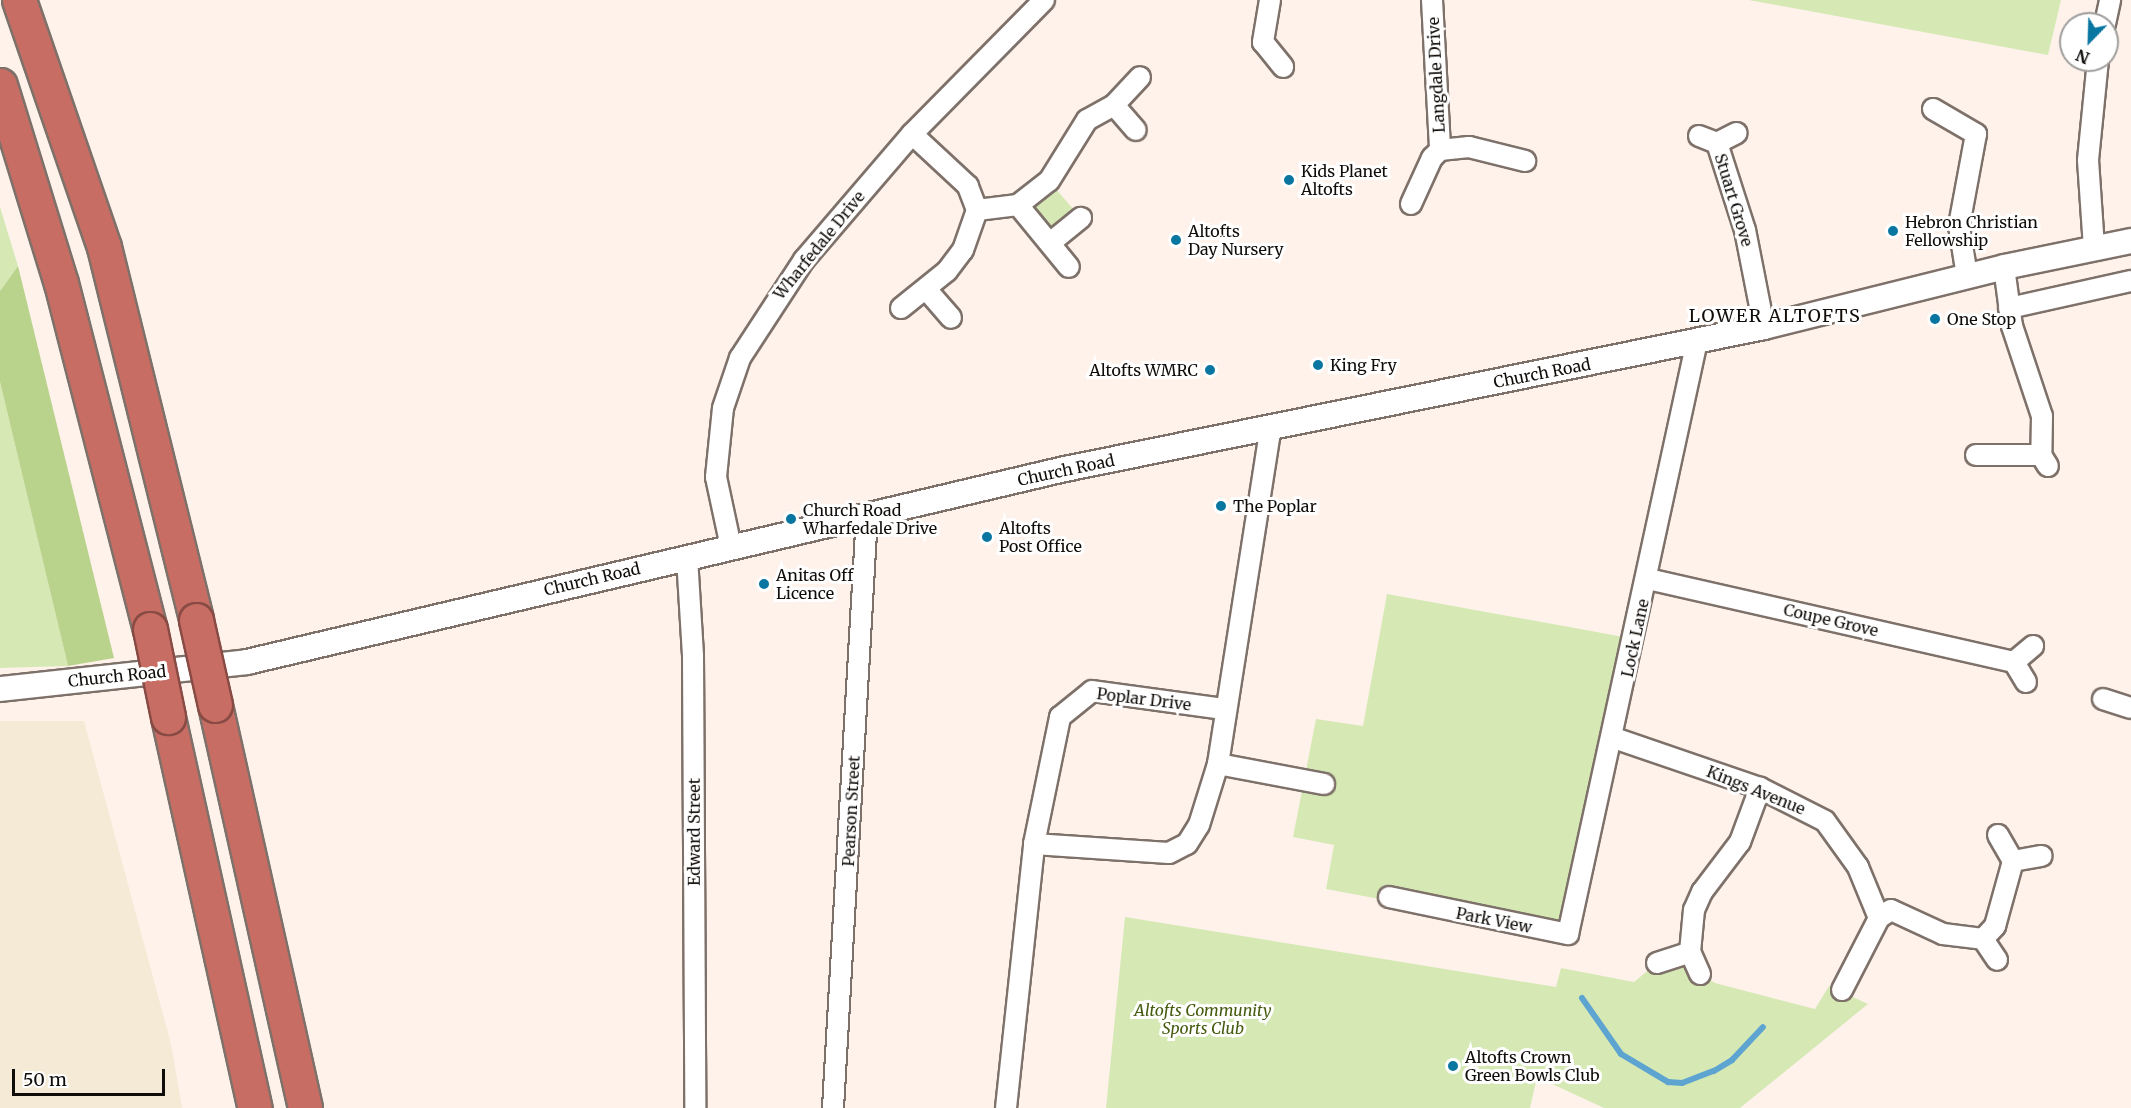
<!DOCTYPE html>
<html>
<head>
<meta charset="utf-8">
<style>
  body { margin:0 }
  #map { position:relative; width:2131px; height:1108px; overflow:hidden; background:#fef2eb; font-family:Merriweather,serif }
  div>[style] { position:absolute }
  .industrial>* { inset:0; background:#f4ead5 }
  .green>* { inset:0; background:#d6e9b5 }
  .forest>* { inset:0; background:#b9d28c }
  .stream>* { height:6px; margin:-3px; padding:0 3px; transform-origin:3px; border-radius:3px; background:#5ea4d1 }
  .roads { filter:drop-shadow(2px 0 #7e716a) drop-shadow(-2px 0 #7e716a) drop-shadow(0 2px #7e716a) drop-shadow(0 -2px #7e716a) }
  .minor>* { height:20px; margin:-10px; padding:0 10px; transform-origin:10px; border-radius:10px; background:#fff }
  .tertiary>* { height:24px; margin:-12px; padding:0 12px; transform-origin:12px; border-radius:12px; background:#fff }
  .motorway>* { height:33px; margin:-16.5px; padding:0 16.5px; transform-origin:16.5px; border-radius:16.5px; background:#c86d63 }
  .bridges { filter:drop-shadow(2px 0 #884b44) drop-shadow(-2px 0 #884b44) drop-shadow(0 2px #884b44) drop-shadow(0 -2px #884b44) }
  .motorway-bridge>* { height:33px; margin:-16.5px; padding:0 16.5px; transform-origin:16.5px; border-radius:16.5px; background:#c86d63 }
  .dots>* { width:16px; height:16px; translate:-50% -50%; box-sizing:border-box; border:3px solid #fff; border-radius:50% }
  span { translate:-50% -50%; white-space:nowrap; text-align:center; line-height:1.15; -webkit-text-stroke:6px #fff; paint-order:stroke }
  .street-label { font-size:16px; color:#100c09 }
  .poi-label { font-size:16px; color:#100c09 }
  .left { translate:0 -50%; text-align:left }
  .right { translate:-100% -50%; text-align:right }
  .park-label { font-size:16px; color:#455b0e; font-style:italic }
  .neighbourhood-label { font-size:18px; color:#100c09; letter-spacing:1.5px }
  .north { position:absolute; left:2059px; top:12px; width:60px; height:60px; box-sizing:border-box; background:#fff; border:2px solid #9f9e9d; border-radius:50%; rotate:203deg; font-size:16px; font-weight:700; line-height:24px; text-align:center; color:#100c09 }
  .north::after { content:''; display:block; margin:auto; width:21px; height:27px; background:#0976a1; clip-path:polygon(50% 0,100% 100%,50% 72%,0 100%) }
  .scale { position:absolute; left:12px; top:1069px; width:153px; height:27px; box-sizing:border-box; border:3px solid #100c09; border-top:0; padding-left:8px; font-size:18px; line-height:21px; white-space:nowrap; color:#100c09; -webkit-text-stroke:4px #fff; paint-order:stroke }
</style>
</head>
<body>
<div id="map">
  <div class="industrial">
    <div style="clip-path:polygon(0 721px,84px 721px,171px 1044px,182px 1108px,0 1108px)"></div>
  </div>
  <div class="green">
    <div style="clip-path:polygon(1749px 0,2061px 0,2048px 55px)"></div>
    <div style="clip-path:polygon(1049px 181px,1081px 218px,1050px 243px,1018px 205px)"></div>
    <div style="clip-path:polygon(0 207px,18px 266px,0 291px)"></div>
    <div style="clip-path:polygon(0 382px,68px 666px,0 668px)"></div>
    <div style="clip-path:polygon(1387px 594px,1635px 639px,1568px 934px,1326px 889px,1334px 845px,1293px 837px,1316px 719px,1363px 726px)"></div>
    <div style="clip-path:polygon(1125px 917px,1556px 987px,1561px 968px,1634px 982px,1657px 963px,1690px 952px,1700px 974px,1715px 983px,1815px 1009px,1829px 986px,1868px 1004px,1740px 1108px,1604px 1108px,1537px 1077px,1530px 1108px,1106px 1108px)"></div>
  </div>
  <div class="forest">
    <div style="clip-path:polygon(18px 266px,114px 658px,68px 666px,0 382px,0 291px)"></div>
  </div>
  <div class="stream">
    <div style="left:1582px;top:998px;width:68px;rotate:55.1deg"></div>
    <div style="left:1621px;top:1054px;width:55px;rotate:30.8deg"></div>
    <div style="left:1668px;top:1082px;width:14px;rotate:4deg"></div>
    <div style="left:1682px;top:1083px;width:34px;rotate:-21deg"></div>
    <div style="left:1714px;top:1071px;width:21px;rotate:-31deg"></div>
    <div style="left:1732px;top:1060px;width:45px;rotate:-46.8deg"></div>
  </div>
  <div class="roads">
    <div class="minor">
      <div style="left:1270px;top:0;width:43px;rotate:99.5deg"></div>
      <div style="left:1263px;top:42px;width:32px;rotate:51deg"></div>
      <div style="left:1432px;top:0;width:150px;rotate:86.9deg"></div>
      <div style="left:1440px;top:150px;width:29px;rotate:-6deg"></div>
      <div style="left:1469px;top:147px;width:58px;rotate:14deg"></div>
      <div style="left:2105px;top:24px;width:25px;rotate:-78deg"></div>
      <div style="left:1114px;top:105px;width:33px;rotate:49deg"></div>
      <div style="left:1933px;top:109px;width:50px;rotate:30.2deg"></div>
      <div style="left:1976px;top:134px;width:94px;rotate:100.5deg"></div>
      <div style="left:1959px;top:226px;width:51px;rotate:80.9deg"></div>
      <div style="left:1699px;top:136px;width:19px;rotate:21deg"></div>
      <div style="left:1717px;top:143px;width:91px;rotate:72.2deg"></div>
      <div style="left:1745px;top:230px;width:99px;rotate:78.9deg"></div>
      <div style="left:1717px;top:143px;width:22px;rotate:-27deg"></div>
      <div style="left:1411px;top:204px;width:51px;rotate:-65.5deg"></div>
      <div style="left:1432px;top:158px;width:11px;rotate:-45deg"></div>
      <div style="left:1018px;top:205px;width:80px;rotate:50.6deg"></div>
      <div style="left:977px;top:210px;width:41px;rotate:-7deg"></div>
      <div style="left:1018px;top:205px;width:39px;rotate:-38deg"></div>
      <div style="left:1049px;top:181px;width:72px;rotate:-58.1deg"></div>
      <div style="left:1087px;top:120px;width:31px;rotate:-29deg"></div>
      <div style="left:1114px;top:105px;width:38px;rotate:-47deg"></div>
      <div style="left:1050px;top:243px;width:40px;rotate:-39deg"></div>
      <div style="left:2094px;top:248px;width:88px;rotate:-93.9deg"></div>
      <div style="left:2088px;top:160px;width:100px;rotate:-84.3deg"></div>
      <div style="left:2004px;top:267px;width:60px;rotate:82.3deg"></div>
      <div style="left:2012px;top:326px;width:95px;rotate:71.6deg"></div>
      <div style="left:2042px;top:416px;width:39px;rotate:91deg"></div>
      <div style="left:2041px;top:455px;width:13px;rotate:58deg"></div>
      <div style="left:926px;top:289px;width:38px;rotate:49deg"></div>
      <div style="left:901px;top:308px;width:59px;rotate:-38.8deg"></div>
      <div style="left:947px;top:271px;width:26px;rotate:-53deg"></div>
      <div style="left:963px;top:250px;width:42px;rotate:-70.7deg"></div>
      <div style="left:977px;top:210px;width:26px;rotate:-111deg"></div>
      <div style="left:968px;top:186px;width:76px;rotate:-137.1deg"></div>
      <div style="left:2009px;top:308px;width:125px;rotate:-12.5deg"></div>
      <div style="left:1976px;top:455px;width:65px"></div>
      <div style="left:731px;top:547px;width:72px;rotate:-102.1deg"></div>
      <div style="left:716px;top:477px;width:69px;rotate:-84.2deg"></div>
      <div style="left:723px;top:408px;width:53px;rotate:-71.2deg"></div>
      <div style="left:740px;top:358px;width:117px;rotate:-56.9deg"></div>
      <div style="left:804px;top:260px;width:166px;rotate:-49.4deg"></div>
      <div style="left:912px;top:134px;width:188px;rotate:-45.4deg"></div>
      <div style="left:687px;top:557px;width:99px;rotate:86.5deg"></div>
      <div style="left:693px;top:656px;width:452px;rotate:89.7deg"></div>
      <div style="left:1648px;top:579px;width:375px;rotate:12.8deg"></div>
      <div style="left:2026px;top:682px;width:23px;rotate:-121deg"></div>
      <div style="left:2014px;top:662px;width:25px;rotate:-40deg"></div>
      <div style="left:2103px;top:699px;width:29px;rotate:18deg"></div>
      <div style="left:1614px;top:738px;width:154px;rotate:18.9deg"></div>
      <div style="left:1760px;top:788px;width:73px;rotate:26.9deg"></div>
      <div style="left:1825px;top:821px;width:57px;rotate:54.3deg"></div>
      <div style="left:1858px;top:867px;width:55px;rotate:67.6deg"></div>
      <div style="left:1218px;top:764px;width:108px;rotate:10.7deg"></div>
      <div style="left:1034px;top:844px;width:135px;rotate:3.8deg"></div>
      <div style="left:1169px;top:853px;width:20px;rotate:-27deg"></div>
      <div style="left:1187px;top:844px;width:22px;rotate:-58deg"></div>
      <div style="left:1199px;top:825px;width:64px;rotate:-72.7deg"></div>
      <div style="left:1218px;top:764px;width:341px;rotate:-81.1deg"></div>
      <div style="left:2013px;top:861px;width:29px;rotate:-10deg"></div>
      <div style="left:1389px;top:897px;width:183px;rotate:11.7deg"></div>
      <div style="left:1568px;top:934px;width:607px;rotate:-77.73deg"></div>
      <div style="left:1983px;top:939px;width:25px;rotate:56deg"></div>
      <div style="left:1657px;top:963px;width:35px;rotate:-18deg"></div>
      <div style="left:1700px;top:974px;width:24px;rotate:-114deg"></div>
      <div style="left:1690px;top:952px;width:42px;rotate:-84.6deg"></div>
      <div style="left:1694px;top:910px;width:20px;rotate:-66deg"></div>
      <div style="left:1702px;top:892px;width:63px;rotate:-52.8deg"></div>
      <div style="left:1740px;top:842px;width:58px;rotate:-69.7deg"></div>
      <div style="left:1842px;top:990px;width:81px;rotate:-62.8deg"></div>
      <div style="left:1879px;top:918px;width:14px;rotate:-34deg"></div>
      <div style="left:1891px;top:910px;width:57px;rotate:24.8deg"></div>
      <div style="left:1943px;top:934px;width:40px;rotate:7.1deg"></div>
      <div style="left:1983px;top:939px;width:18px;rotate:-47deg"></div>
      <div style="left:1995px;top:926px;width:67px;rotate:-74.5deg"></div>
      <div style="left:2013px;top:861px;width:30px;rotate:-120deg"></div>
      <div style="left:833px;top:1108px;width:595px;rotate:-86.72deg"></div>
      <div style="left:1006px;top:1108px;width:265px;rotate:-83.9deg"></div>
      <div style="left:1034px;top:844px;width:130px;rotate:-78.4deg"></div>
      <div style="left:1060px;top:717px;width:41px;rotate:-39.1deg"></div>
      <div style="left:1092px;top:691px;width:132px;rotate:7.8deg"></div>
    </div>
    <div class="tertiary">
      <div style="left:0;top:689px;width:248px;rotate:-6.2deg"></div>
      <div style="left:247px;top:662px;width:840px;rotate:-13.28deg"></div>
      <div style="left:1065px;top:469px;width:713px;rotate:-11.48deg"></div>
      <div style="left:1764px;top:327px;width:247px;rotate:-14deg"></div>
      <div style="left:2004px;top:267px;width:130px;rotate:-11.6deg"></div>
    </div>
    <div class="motorway">
      <div style="left:19px;top:0;width:261px;rotate:71deg"></div>
      <div style="left:104px;top:247px;width:384px;rotate:76.1deg"></div>
      <div style="left:0;top:85px;width:207px;rotate:72.9deg"></div>
      <div style="left:61px;top:283px;width:357px;rotate:75.6deg"></div>
      <div style="left:215px;top:705px;width:413px;rotate:77.4deg"></div>
      <div style="left:168px;top:717px;width:401px;rotate:77.5deg"></div>
    </div>
  </div>
  <div class="bridges">
    <div class="motorway-bridge">
      <div style="left:196px;top:620px;width:87px;rotate:77.4deg"></div>
      <div style="left:150px;top:629px;width:90px;rotate:78.4deg"></div>
    </div>
  </div>
  <div class="dots">
    <div style="left:1289px;top:180px;background:#0976a1"></div>
    <div style="left:1893px;top:231px;background:#0976a1"></div>
    <div style="left:1176px;top:240px;background:#0976a1"></div>
    <div style="left:1935px;top:319px;background:#0976a1"></div>
    <div style="left:1318px;top:365px;background:#0976a1"></div>
    <div style="left:1210px;top:370px;background:#0976a1"></div>
    <div style="left:1221px;top:506px;background:#0976a1"></div>
    <div style="left:791px;top:519px;background:#0976a1"></div>
    <div style="left:987px;top:537px;background:#0976a1"></div>
    <div style="left:764px;top:584px;background:#0976a1"></div>
    <div style="left:1453px;top:1066px;background:#0976a1"></div>
  </div>
  <div class="street-label">
    <span style="left:1436px;top:75px;rotate:-93deg">Langdale Drive</span>
    <span style="left:1734px;top:200px;rotate:73deg">Stuart Grove</span>
    <span style="left:819px;top:245px;rotate:-51deg">Wharfedale Drive</span>
    <span style="left:1542px;top:373px;rotate:-11deg">Church Road</span>
    <span style="left:1066px;top:470px;rotate:-12deg">Church Road</span>
    <span style="left:592px;top:579px;rotate:-13deg">Church Road</span>
    <span style="left:1831px;top:620px;rotate:13deg">Coupe Grove</span>
    <span style="left:1635px;top:638px;rotate:-78deg">Lock Lane</span>
    <span style="left:117px;top:676px;rotate:-6deg">Church Road</span>
    <span style="left:1144px;top:699px;rotate:7deg">Poplar Drive</span>
    <span style="left:1756px;top:790px;rotate:22deg">Kings Avenue</span>
    <span style="left:851px;top:811px;rotate:-87deg">Pearson Street</span>
    <span style="left:694px;top:832px;rotate:-90deg">Edward Street</span>
    <span style="left:1494px;top:920px;rotate:11deg">Park View</span>
  </div>
  <div class="poi-label">
    <span class="left" style="left:1301px;top:180px">Kids Planet<br>Altofts</span>
    <span class="left" style="left:1905px;top:231px">Hebron Christian<br>Fellowship</span>
    <span class="left" style="left:1188px;top:240px">Altofts<br>Day Nursery</span>
    <span class="left" style="left:1947px;top:319px">One Stop</span>
    <span class="left" style="left:1330px;top:365px">King Fry</span>
    <span class="right" style="left:1198px;top:370px">Altofts WMRC</span>
    <span class="left" style="left:1233px;top:506px">The Poplar</span>
    <span class="left" style="left:803px;top:519px">Church Road<br>Wharfedale Drive</span>
    <span class="left" style="left:999px;top:537px">Altofts<br>Post Office</span>
    <span class="left" style="left:776px;top:584px">Anitas Off<br>Licence</span>
    <span class="left" style="left:1465px;top:1066px">Altofts Crown<br>Green Bowls Club</span>
  </div>
  <div class="park-label">
    <span style="left:1203px;top:1019px">Altofts Community<br>Sports Club</span>
  </div>
  <div class="neighbourhood-label">
    <span style="left:1775px;top:316px">LOWER ALTOFTS</span>
  </div>
  <div class="north">N</div>
  <div class="scale">50 m</div>
</div>
</body>
</html>
